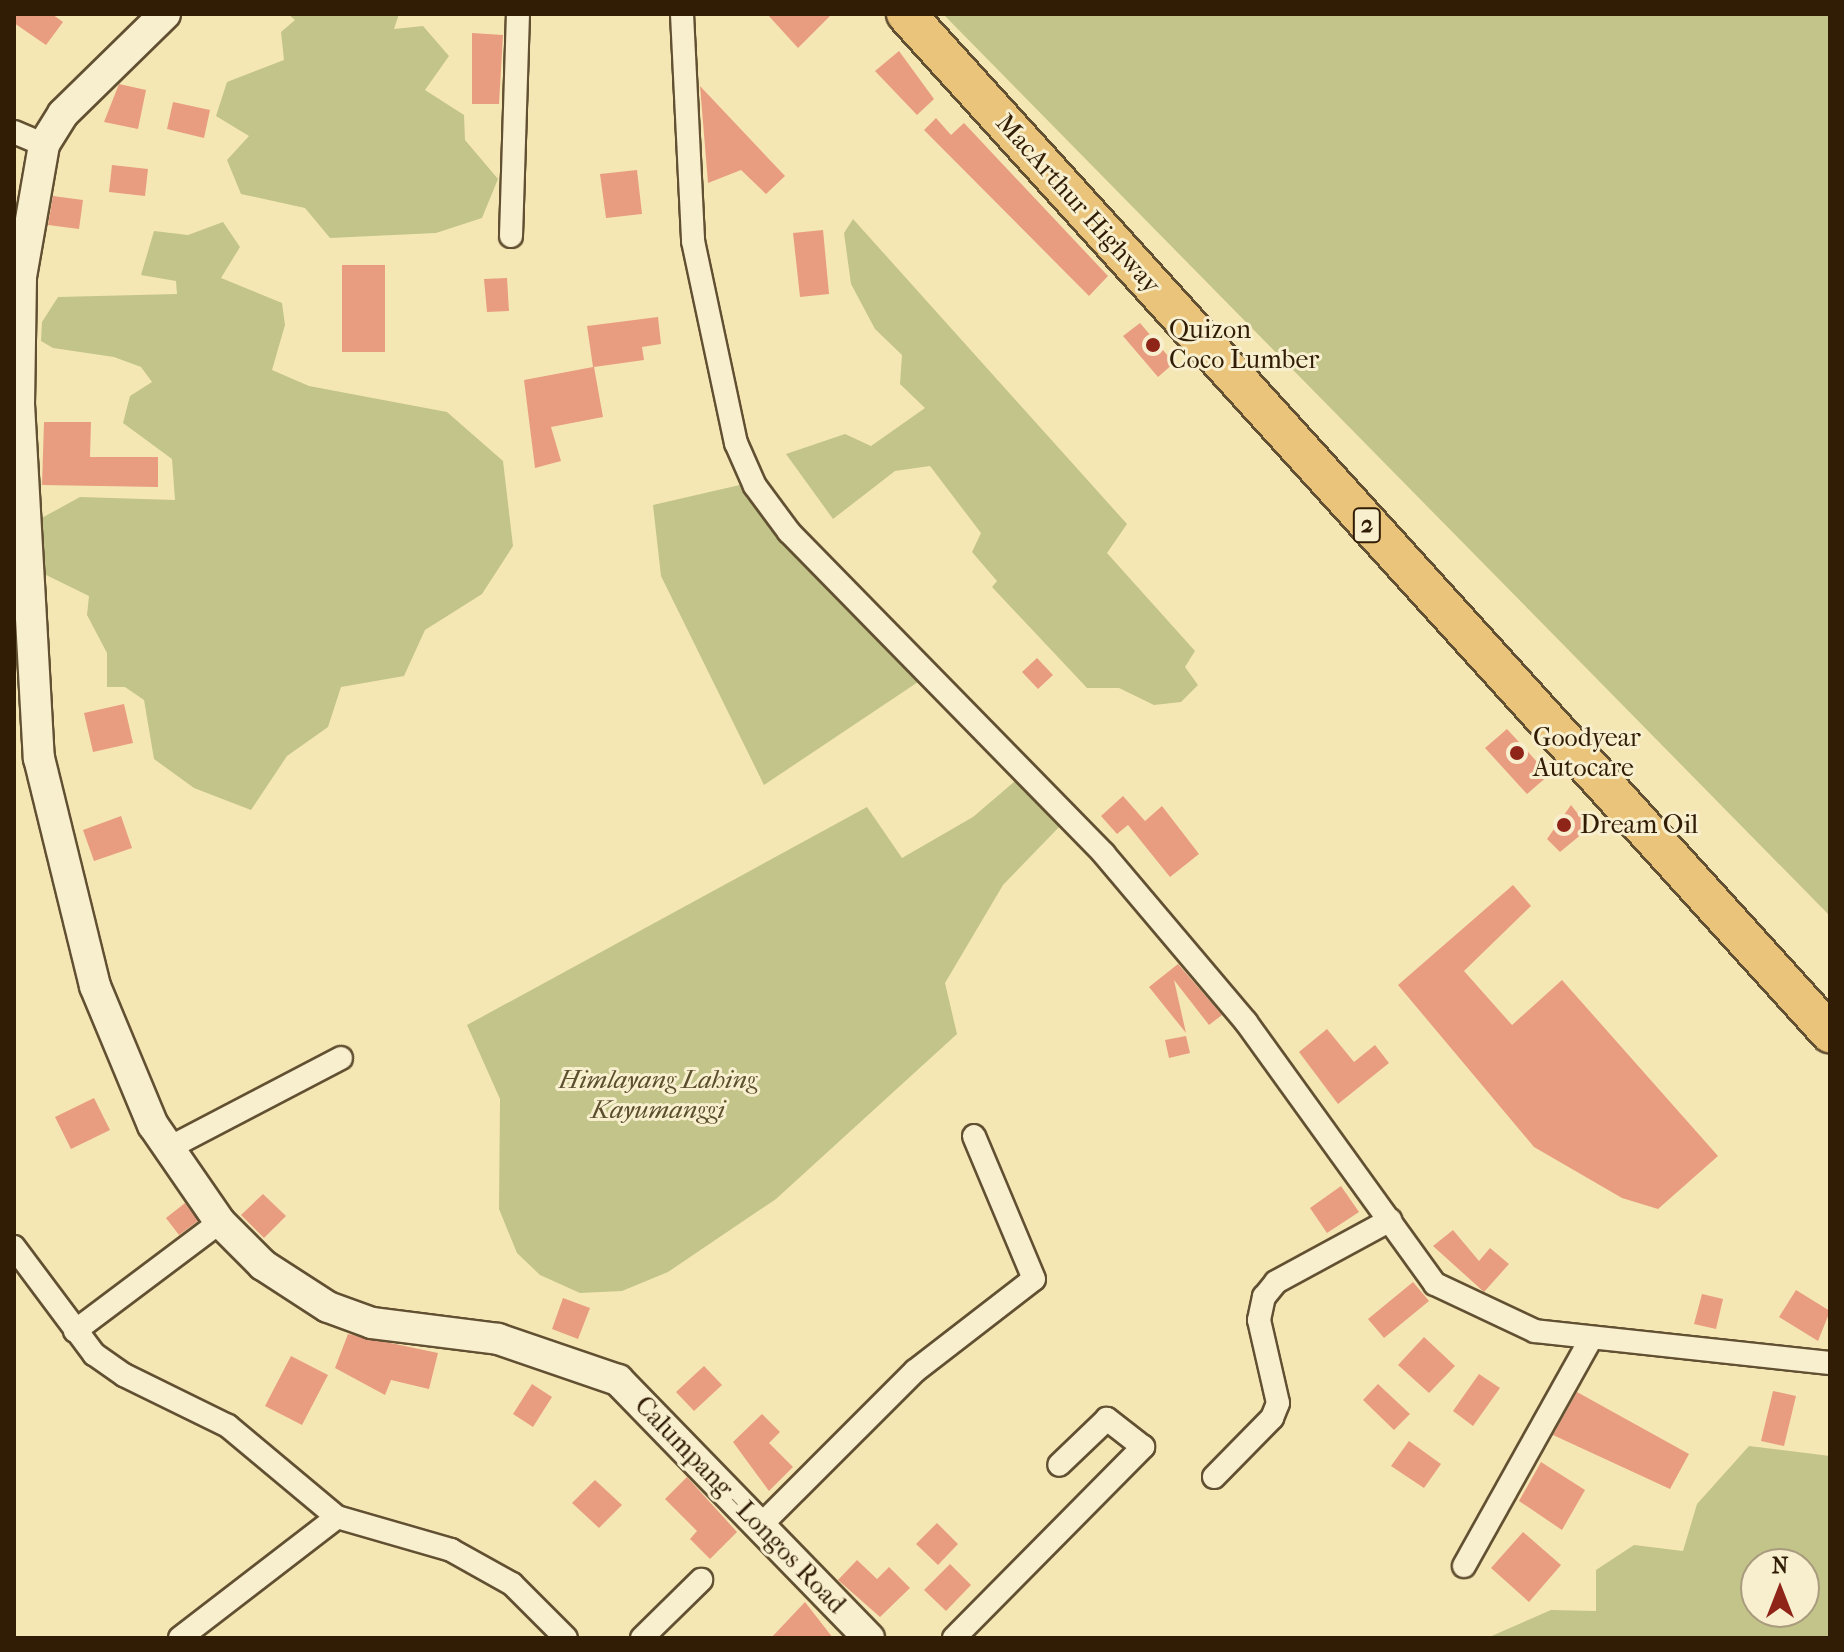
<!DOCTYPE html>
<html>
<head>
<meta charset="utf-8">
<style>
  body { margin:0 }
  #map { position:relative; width:1844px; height:1652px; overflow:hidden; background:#f5e7b4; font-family:"IM FELL French Canon",serif }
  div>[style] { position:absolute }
  .green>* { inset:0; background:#c2c489 }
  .building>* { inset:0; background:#e89d80 }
  .roads { filter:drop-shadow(2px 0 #625032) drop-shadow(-2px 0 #625032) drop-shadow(0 2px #625032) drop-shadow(0 -2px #625032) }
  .street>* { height:22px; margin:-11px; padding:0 11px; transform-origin:11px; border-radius:11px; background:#f8efce }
  .secondary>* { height:30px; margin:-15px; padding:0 15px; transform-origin:15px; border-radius:15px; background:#f8efce }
  .highway>* { height:38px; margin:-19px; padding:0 19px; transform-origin:19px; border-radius:19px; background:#eac47a }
  .dots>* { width:22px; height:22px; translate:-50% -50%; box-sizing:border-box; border:4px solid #f8efce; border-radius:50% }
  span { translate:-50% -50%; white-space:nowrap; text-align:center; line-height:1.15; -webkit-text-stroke:6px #f8efce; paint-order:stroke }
  .shield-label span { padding:2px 6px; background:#f8efce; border:2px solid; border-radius:6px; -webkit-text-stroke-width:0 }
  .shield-label { font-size:24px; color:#311d06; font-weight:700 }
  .street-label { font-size:26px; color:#311d06 }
  .poi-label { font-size:26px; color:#311d06 }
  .left { translate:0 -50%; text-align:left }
  .park-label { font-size:26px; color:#5c4f2d; font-style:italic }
  .frame { position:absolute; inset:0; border:16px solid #311d06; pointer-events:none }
  .north { position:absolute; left:1740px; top:1548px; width:80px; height:80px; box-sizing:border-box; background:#f8efce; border:2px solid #a89b7e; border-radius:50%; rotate:0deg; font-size:22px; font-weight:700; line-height:32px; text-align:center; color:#311d06 }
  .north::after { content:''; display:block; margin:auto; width:28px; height:36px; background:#8f2418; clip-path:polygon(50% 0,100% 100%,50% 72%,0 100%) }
</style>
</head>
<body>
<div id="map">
  <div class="green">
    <div style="clip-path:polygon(288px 14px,399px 14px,394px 29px,423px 26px,449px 56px,425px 90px,464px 115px,465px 140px,498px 179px,482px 218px,436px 233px,330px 238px,305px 208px,241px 194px,227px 160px,249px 136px,216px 116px,227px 82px,284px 60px,281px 32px,295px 20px)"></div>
    <div style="clip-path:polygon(943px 14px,1830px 14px,1830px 916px)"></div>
    <div style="clip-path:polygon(853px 219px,1127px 524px,1107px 553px,1195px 651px,1185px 667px,1198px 685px,1181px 702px,1154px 705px,1119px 688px,1087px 688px,992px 587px,997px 581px,972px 552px,981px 533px,930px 466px,895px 471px,833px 519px,786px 454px,845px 434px,871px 446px,925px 408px,900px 384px,902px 355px,875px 329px,851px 284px,844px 233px)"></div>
    <div style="clip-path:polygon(223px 222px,240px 247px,221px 278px,282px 303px,285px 325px,272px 370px,309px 386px,447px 412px,503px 461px,513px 546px,482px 594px,425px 630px,404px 676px,341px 687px,328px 727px,287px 756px,251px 810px,194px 788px,154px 759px,144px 700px,125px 687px,107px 687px,107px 653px,87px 615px,89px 596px,42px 573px,38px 520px,80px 497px,175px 500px,172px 459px,123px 423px,130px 396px,152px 382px,141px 367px,114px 357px,53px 348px,41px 341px,42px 322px,58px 297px,177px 294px,176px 281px,141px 275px,154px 231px,188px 235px)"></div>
    <div style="clip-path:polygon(744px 484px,927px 676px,764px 785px,661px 576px,653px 505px)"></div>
    <div style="clip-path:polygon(1021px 776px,1063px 823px,1003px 885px,945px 983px,957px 1034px,776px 1199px,668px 1272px,622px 1291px,580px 1293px,540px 1275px,517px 1253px,499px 1209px,500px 1099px,467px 1025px,867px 807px,902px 858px,973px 817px)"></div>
    <div style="clip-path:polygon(evenodd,1749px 1446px,1830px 1456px,1830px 1638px,1487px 1638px,1551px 1610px,1596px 1611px,1596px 1570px,1634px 1545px,1683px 1551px,1697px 1504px,1749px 1446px,1804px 1564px,1804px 1612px,1756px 1612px,1756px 1564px,1804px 1564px)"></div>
  </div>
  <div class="building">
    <div style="clip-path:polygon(14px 14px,52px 14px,63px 22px,46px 45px,14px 23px)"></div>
    <div style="clip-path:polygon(767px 14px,832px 14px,798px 48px)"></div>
    <div style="clip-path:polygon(472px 33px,503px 35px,499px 104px,472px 104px)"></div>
    <div style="clip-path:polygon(899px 51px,934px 99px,917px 115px,875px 71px)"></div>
    <div style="clip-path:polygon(119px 84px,146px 90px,138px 129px,104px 122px)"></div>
    <div style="clip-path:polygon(700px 86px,785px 176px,766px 194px,741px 170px,708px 183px)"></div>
    <div style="clip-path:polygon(173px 102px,210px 110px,204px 138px,167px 129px)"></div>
    <div style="clip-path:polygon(936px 118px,951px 135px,964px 123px,1108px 276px,1089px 296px,924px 130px)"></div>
    <div style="clip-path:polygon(112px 165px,148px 169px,145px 196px,109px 192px)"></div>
    <div style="clip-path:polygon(637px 170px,642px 214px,606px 218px,600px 174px)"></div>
    <div style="clip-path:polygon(53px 196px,83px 200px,79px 229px,48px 225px)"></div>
    <div style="clip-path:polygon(823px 230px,829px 294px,800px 297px,793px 233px)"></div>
    <div style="clip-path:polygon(342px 265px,385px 265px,385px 352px,342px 352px)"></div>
    <div style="clip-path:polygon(507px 278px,509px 311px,487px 312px,484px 279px)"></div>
    <div style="clip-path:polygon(658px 317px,661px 344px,642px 347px,644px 360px,594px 367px,603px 417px,551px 427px,561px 461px,535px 468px,524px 380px,593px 367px,587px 326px)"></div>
    <div style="clip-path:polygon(1140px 323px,1174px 363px,1158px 377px,1123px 336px)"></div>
    <div style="clip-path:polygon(44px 422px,91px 422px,90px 457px,158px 457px,158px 487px,42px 485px)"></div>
    <div style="clip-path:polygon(1037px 658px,1053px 675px,1038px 689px,1022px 672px)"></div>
    <div style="clip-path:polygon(124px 704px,133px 743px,93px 752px,84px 713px)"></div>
    <div style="clip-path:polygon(1507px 729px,1549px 775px,1527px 794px,1485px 748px)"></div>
    <div style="clip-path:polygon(1123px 796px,1145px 821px,1162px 806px,1199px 854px,1170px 877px,1128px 825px,1117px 834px,1101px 816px)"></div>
    <div style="clip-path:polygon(1571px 805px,1589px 828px,1560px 852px,1547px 839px)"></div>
    <div style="clip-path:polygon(121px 816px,132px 848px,94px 861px,83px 830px)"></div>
    <div style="clip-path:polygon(1513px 885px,1531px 906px,1464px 971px,1512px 1025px,1562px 980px,1718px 1156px,1658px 1209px,1622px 1198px,1534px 1147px,1398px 985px)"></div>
    <div style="clip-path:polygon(1178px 964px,1222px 1015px,1209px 1025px,1174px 980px,1186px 1033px,1149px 987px)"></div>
    <div style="clip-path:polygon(1327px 1029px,1354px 1062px,1375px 1045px,1389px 1063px,1338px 1104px,1299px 1052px)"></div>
    <div style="clip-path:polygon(1186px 1036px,1190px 1053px,1169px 1058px,1165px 1040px)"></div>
    <div style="clip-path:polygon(94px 1098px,110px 1130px,71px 1149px,55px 1117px)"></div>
    <div style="clip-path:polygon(1341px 1186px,1359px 1212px,1327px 1233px,1310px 1208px)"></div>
    <div style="clip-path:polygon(263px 1194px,286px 1216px,264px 1238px,241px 1215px)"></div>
    <div style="clip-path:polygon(185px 1203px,198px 1221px,179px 1235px,166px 1218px)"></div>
    <div style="clip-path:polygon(1453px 1230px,1479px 1261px,1490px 1248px,1509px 1264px,1484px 1292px,1433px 1246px)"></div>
    <div style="clip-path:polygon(1413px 1282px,1429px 1301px,1384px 1338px,1368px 1319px)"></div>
    <div style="clip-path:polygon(1796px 1290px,1830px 1311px,1818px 1341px,1779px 1317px)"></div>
    <div style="clip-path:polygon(1702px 1294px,1723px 1299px,1716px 1329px,1694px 1324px)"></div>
    <div style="clip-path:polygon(563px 1298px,590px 1308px,578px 1339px,552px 1329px)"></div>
    <div style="clip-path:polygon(348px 1334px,438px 1353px,429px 1389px,391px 1380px,385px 1395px,335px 1368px)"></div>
    <div style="clip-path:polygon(1424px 1337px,1455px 1366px,1429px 1393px,1398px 1365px)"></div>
    <div style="clip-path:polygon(291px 1356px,328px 1375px,302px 1425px,265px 1406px)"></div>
    <div style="clip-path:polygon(704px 1366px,722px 1385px,694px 1411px,676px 1392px)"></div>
    <div style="clip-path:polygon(1479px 1374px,1500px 1388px,1473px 1426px,1453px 1411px)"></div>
    <div style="clip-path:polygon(532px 1384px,552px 1397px,533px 1427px,513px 1414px)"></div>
    <div style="clip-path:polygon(1378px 1384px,1410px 1414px,1394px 1430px,1363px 1400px)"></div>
    <div style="clip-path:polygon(1773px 1391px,1796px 1396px,1784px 1446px,1761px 1441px)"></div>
    <div style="clip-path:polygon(1577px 1392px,1689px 1454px,1670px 1489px,1553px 1435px)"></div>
    <div style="clip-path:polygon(762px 1414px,780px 1432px,769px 1443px,793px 1467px,769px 1491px,733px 1442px)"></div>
    <div style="clip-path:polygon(1409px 1441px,1441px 1464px,1424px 1488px,1391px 1466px)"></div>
    <div style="clip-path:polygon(1541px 1462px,1585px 1490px,1562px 1530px,1519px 1501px)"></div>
    <div style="clip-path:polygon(687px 1477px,737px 1532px,710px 1559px,690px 1539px,697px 1531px,665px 1499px)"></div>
    <div style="clip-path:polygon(595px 1480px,622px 1505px,599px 1528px,572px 1503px)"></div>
    <div style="clip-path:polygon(937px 1523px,958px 1544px,938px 1565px,916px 1544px)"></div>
    <div style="clip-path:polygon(1523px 1532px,1561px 1565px,1529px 1602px,1491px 1568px)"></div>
    <div style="clip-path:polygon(857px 1560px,877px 1579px,889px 1567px,910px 1588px,880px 1617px,838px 1580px)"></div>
    <div style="clip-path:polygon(950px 1564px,971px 1585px,946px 1611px,924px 1590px)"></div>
    <div style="clip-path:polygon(805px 1602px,833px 1638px,771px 1638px)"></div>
  </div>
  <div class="roads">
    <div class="street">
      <div style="left:682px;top:14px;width:227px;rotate:87.2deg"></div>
      <div style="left:693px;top:241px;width:207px;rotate:78deg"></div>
      <div style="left:736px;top:443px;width:47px;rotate:66.2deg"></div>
      <div style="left:755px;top:486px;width:57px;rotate:53.5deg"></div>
      <div style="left:789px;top:532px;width:450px;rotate:45.6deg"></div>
      <div style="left:1104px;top:854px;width:220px;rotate:49.8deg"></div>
      <div style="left:1246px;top:1022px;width:323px;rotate:54.2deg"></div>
      <div style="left:1435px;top:1284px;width:110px;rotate:25.2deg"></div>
      <div style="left:1535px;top:1331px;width:297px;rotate:6.2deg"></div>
      <div style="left:14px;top:132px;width:33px;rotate:23deg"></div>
      <div style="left:511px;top:236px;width:222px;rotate:-88.2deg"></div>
      <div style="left:169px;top:1148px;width:194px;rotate:-27.6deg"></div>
      <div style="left:14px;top:1247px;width:134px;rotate:53.2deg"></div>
      <div style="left:94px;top:1354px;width:37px;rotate:35deg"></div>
      <div style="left:124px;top:1375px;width:116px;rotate:26.1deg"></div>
      <div style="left:228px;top:1426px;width:142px;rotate:39.9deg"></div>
      <div style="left:337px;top:1517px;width:119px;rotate:16.1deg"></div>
      <div style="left:451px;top:1550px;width:70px;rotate:29.1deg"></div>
      <div style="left:512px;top:1584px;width:76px;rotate:45deg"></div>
      <div style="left:75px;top:1331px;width:181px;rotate:-36.9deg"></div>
      <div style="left:1214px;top:1477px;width:83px;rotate:-45.5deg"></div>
      <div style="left:1272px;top:1418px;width:16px;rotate:-68deg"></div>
      <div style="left:1278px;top:1403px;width:85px;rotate:-102.9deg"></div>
      <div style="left:1259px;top:1320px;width:24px;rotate:-78deg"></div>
      <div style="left:1264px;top:1297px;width:19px;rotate:-51deg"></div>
      <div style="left:1276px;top:1282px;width:130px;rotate:-28.5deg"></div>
      <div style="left:760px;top:1526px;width:219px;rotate:-45deg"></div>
      <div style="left:915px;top:1371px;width:150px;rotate:-37.7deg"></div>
      <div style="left:1034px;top:1279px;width:155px;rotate:-112.8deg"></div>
      <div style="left:1464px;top:1566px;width:260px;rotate:-60.8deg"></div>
      <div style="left:180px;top:1638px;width:198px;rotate:-37.6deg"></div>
      <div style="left:642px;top:1638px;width:83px;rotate:-44.5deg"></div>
      <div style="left:954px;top:1638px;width:269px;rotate:-45.3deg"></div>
      <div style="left:1143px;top:1447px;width:46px;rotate:-142.1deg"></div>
      <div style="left:1107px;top:1419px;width:66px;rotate:136.2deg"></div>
    </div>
    <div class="secondary">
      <div style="left:165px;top:14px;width:143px;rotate:135.6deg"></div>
      <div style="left:63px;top:114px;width:36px;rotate:122deg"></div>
      <div style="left:44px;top:145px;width:134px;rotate:99.9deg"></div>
      <div style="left:21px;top:277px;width:127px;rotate:90.9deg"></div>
      <div style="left:19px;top:404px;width:355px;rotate:86.8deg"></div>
      <div style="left:39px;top:758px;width:235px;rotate:76.2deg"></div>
      <div style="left:95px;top:986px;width:151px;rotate:67.4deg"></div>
      <div style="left:153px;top:1125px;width:118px;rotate:55.4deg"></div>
      <div style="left:220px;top:1222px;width:61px;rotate:45deg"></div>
      <div style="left:263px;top:1265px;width:77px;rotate:32.9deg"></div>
      <div style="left:328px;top:1307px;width:47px;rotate:20deg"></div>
      <div style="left:372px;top:1323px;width:127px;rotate:7.2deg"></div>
      <div style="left:498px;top:1339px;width:127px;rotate:18.9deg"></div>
      <div style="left:618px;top:1380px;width:360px;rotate:45.8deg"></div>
    </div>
    <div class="highway">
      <div style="left:906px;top:14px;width:1376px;rotate:47.8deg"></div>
    </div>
  </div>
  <div class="dots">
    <div style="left:1153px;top:345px;background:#8f2418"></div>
    <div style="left:1517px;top:753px;background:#8f2418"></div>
    <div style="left:1564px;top:825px;background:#8f2418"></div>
  </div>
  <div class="shield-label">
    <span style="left:1367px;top:525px">2</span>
  </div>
  <div class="street-label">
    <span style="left:1078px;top:204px;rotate:48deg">MacArthur Highway</span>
    <span style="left:740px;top:1505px;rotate:46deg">Calumpang - Longos Road</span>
  </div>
  <div class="poi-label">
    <span class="left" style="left:1169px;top:345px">Quizon<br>Coco Lumber</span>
    <span class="left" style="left:1533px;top:753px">Goodyear<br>Autocare</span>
    <span class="left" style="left:1580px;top:825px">Dream Oil</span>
  </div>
  <div class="park-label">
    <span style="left:658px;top:1095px">Himlayang Lahing<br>Kayumanggi</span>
  </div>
  <div class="frame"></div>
  <div class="north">N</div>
</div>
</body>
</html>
